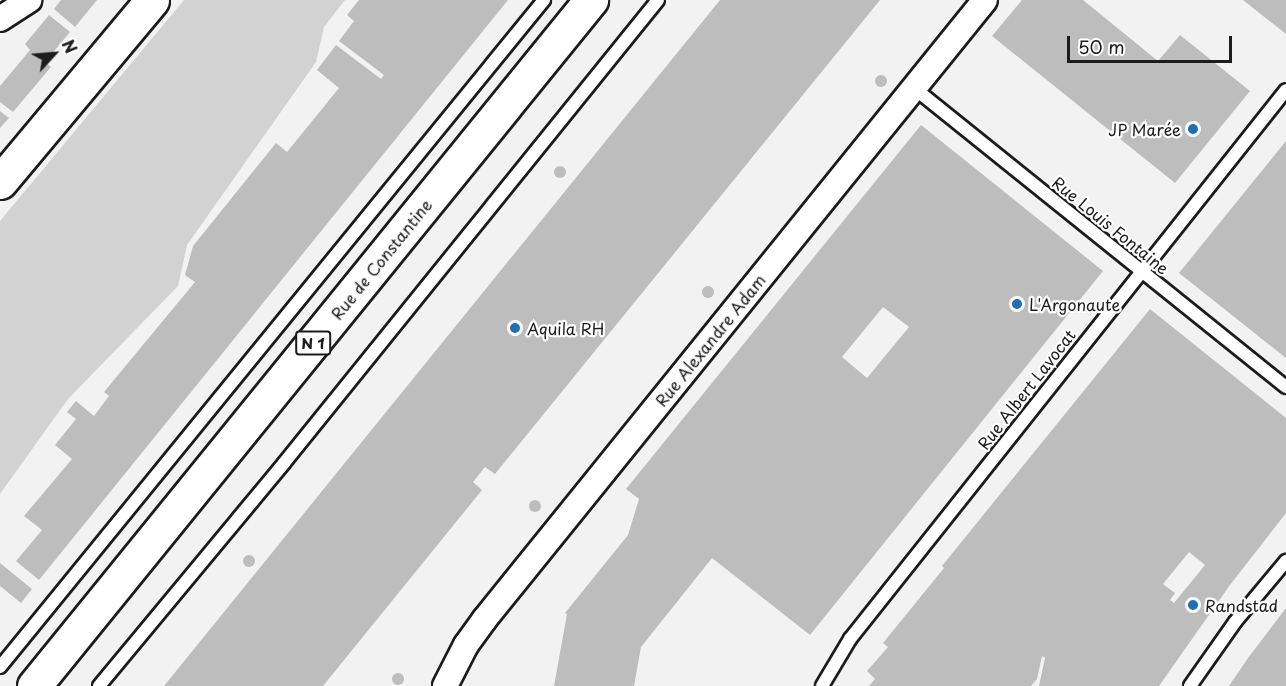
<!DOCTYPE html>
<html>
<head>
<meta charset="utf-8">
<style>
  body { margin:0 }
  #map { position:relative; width:1286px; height:686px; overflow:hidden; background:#f2f2f2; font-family:"Playpen Sans",sans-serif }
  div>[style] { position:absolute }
  .green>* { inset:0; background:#d2d2d2 }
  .building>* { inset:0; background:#bdbdbd }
  .round { border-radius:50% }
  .roads { filter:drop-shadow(2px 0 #1c1c1c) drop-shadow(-2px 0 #1c1c1c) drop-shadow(0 2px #1c1c1c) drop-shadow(0 -2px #1c1c1c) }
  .service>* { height:12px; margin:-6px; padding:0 6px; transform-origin:6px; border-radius:6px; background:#fff }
  .minor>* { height:24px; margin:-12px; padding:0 12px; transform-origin:12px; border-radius:12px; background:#fff }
  .secondary>* { height:33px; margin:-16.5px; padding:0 16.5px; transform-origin:16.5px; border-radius:16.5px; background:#fff }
  .primary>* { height:33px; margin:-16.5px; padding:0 16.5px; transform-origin:16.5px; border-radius:16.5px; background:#fff }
  .dots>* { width:16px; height:16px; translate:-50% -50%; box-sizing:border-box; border:3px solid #fff; border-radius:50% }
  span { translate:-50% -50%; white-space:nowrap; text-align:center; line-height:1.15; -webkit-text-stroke:4.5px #fff; paint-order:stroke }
  .shield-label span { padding:2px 4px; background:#fff; border:2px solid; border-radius:4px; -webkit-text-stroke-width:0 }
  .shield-label { font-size:15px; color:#1c1c1c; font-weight:700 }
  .poi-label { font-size:16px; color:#1c1c1c }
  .right { translate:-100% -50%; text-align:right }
  .left { translate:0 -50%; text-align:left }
  .street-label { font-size:16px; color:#1c1c1c }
  .north { position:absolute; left:24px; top:24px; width:60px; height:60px; -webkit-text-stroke:4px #fff; paint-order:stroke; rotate:64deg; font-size:16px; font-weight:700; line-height:24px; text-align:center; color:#1c1c1c }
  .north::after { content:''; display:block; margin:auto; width:21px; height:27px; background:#1c1c1c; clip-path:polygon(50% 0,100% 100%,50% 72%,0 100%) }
  .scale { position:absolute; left:1067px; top:36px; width:165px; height:27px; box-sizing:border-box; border:3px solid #1c1c1c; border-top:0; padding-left:8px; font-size:18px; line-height:21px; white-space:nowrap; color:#1c1c1c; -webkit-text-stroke:4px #fff; paint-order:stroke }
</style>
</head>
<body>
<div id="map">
  <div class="green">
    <div style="clip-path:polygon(184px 0,345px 0,324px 27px,316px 62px,187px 245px,178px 286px,68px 399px,0 494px,0 221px)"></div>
  </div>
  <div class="building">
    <div style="clip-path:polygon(61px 0,97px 0,75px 27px,54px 9px)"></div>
    <div style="clip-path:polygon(359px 0,508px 0,39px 580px,16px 561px,42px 530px,24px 516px,72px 459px,55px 445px,76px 419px,67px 412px,76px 401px,94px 416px,109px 396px,104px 392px,195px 282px,185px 275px,193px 246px,276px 143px,287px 152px,339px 88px,317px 70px,336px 45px,381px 79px,384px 75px,339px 41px,354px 21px,347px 15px)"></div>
    <div style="clip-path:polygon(720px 0,880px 0,495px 474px,485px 467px,473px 482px,482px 490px,323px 686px,164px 686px)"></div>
    <div style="clip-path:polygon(1022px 0,1083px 0,1158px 61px,1180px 35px,1250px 91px,1175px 183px,992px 36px)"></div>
    <div style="clip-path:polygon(1243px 0,1286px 0,1286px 34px)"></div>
    <div style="clip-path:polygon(49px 15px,70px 32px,45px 62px,51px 67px,13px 112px,0 102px,0 86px,30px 50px,25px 44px)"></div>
    <div class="round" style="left:875px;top:75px;width:12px;height:12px"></div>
    <div style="clip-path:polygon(0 111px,9px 118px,0 128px)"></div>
    <div style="clip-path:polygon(evenodd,921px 125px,1103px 271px,810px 635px,712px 558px,641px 647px,634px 686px,554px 686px,567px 614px,565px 613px,628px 535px,639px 499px,626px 489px,921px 125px,883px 307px,909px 327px,867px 378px,842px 357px,883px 307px)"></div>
    <div style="clip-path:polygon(1286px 141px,1286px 358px,1179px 273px)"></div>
    <div class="round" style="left:554px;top:166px;width:12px;height:12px"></div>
    <div class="round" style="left:702px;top:286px;width:12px;height:12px"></div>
    <div style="clip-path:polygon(evenodd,1150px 309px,1286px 418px,1286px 513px,1230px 585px,1159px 686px,1039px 686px,1045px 658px,1042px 656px,1037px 679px,1031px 686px,869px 686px,875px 679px,867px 671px,888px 647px,883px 643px,944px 568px,942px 566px,1150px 309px,1189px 552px,1205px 565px,1174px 603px,1170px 600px,1175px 593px,1163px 584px,1189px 552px)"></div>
    <div class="round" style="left:529px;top:500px;width:12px;height:12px"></div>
    <div class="round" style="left:243px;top:555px;width:12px;height:12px"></div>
    <div style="clip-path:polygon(0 563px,32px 589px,21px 603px,0 586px)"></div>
    <div style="clip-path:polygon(1286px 608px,1286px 686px,1229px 686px,1248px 658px)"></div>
    <div class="round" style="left:392px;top:673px;width:12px;height:12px"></div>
  </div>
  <div class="roads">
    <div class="service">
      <div style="left:914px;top:88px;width:477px;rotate:38.8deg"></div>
      <div style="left:0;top:667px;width:861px;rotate:-50.8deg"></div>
      <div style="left:99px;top:686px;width:290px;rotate:-50.3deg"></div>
      <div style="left:284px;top:463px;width:595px;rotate:-51.07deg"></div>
      <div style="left:822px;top:686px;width:55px;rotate:-59.2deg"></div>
      <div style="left:850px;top:639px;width:701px;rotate:-51.54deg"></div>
      <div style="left:1190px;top:686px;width:78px;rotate:-54.9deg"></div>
      <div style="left:1235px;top:622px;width:80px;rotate:-50.1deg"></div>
    </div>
    <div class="minor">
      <div style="left:0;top:19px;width:35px;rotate:-33deg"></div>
      <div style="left:445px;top:686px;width:46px;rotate:-62.9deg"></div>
      <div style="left:466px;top:645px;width:31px;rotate:-54deg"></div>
      <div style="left:484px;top:620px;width:797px;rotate:-51.06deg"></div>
    </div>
    <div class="secondary">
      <div style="left:0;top:182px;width:237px;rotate:-50.1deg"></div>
    </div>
    <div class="primary">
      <div style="left:34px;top:686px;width:884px;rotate:-50.93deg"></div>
    </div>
  </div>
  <div class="dots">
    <div style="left:1193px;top:129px;background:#1f6fb2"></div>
    <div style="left:1017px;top:304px;background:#1f6fb2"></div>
    <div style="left:515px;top:328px;background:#1f6fb2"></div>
    <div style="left:1193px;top:605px;background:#1f6fb2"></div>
  </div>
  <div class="shield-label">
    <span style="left:313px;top:343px">N 1</span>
  </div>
  <div class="poi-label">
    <span class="right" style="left:1181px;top:129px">JP Marée</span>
    <span class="left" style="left:1029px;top:304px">L'Argonaute</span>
    <span class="left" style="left:527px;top:328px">Aquila RH</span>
    <span class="left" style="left:1205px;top:605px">Randstad</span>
  </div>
  <div class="street-label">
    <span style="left:1111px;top:225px;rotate:39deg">Rue Louis Fontaine</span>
    <span style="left:381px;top:259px;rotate:-51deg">Rue de Constantine</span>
    <span style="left:710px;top:340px;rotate:-51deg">Rue Alexandre Adam</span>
    <span style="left:1026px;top:389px;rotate:-52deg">Rue Albert Lavocat</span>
  </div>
  <div class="north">N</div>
  <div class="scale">50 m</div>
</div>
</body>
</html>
